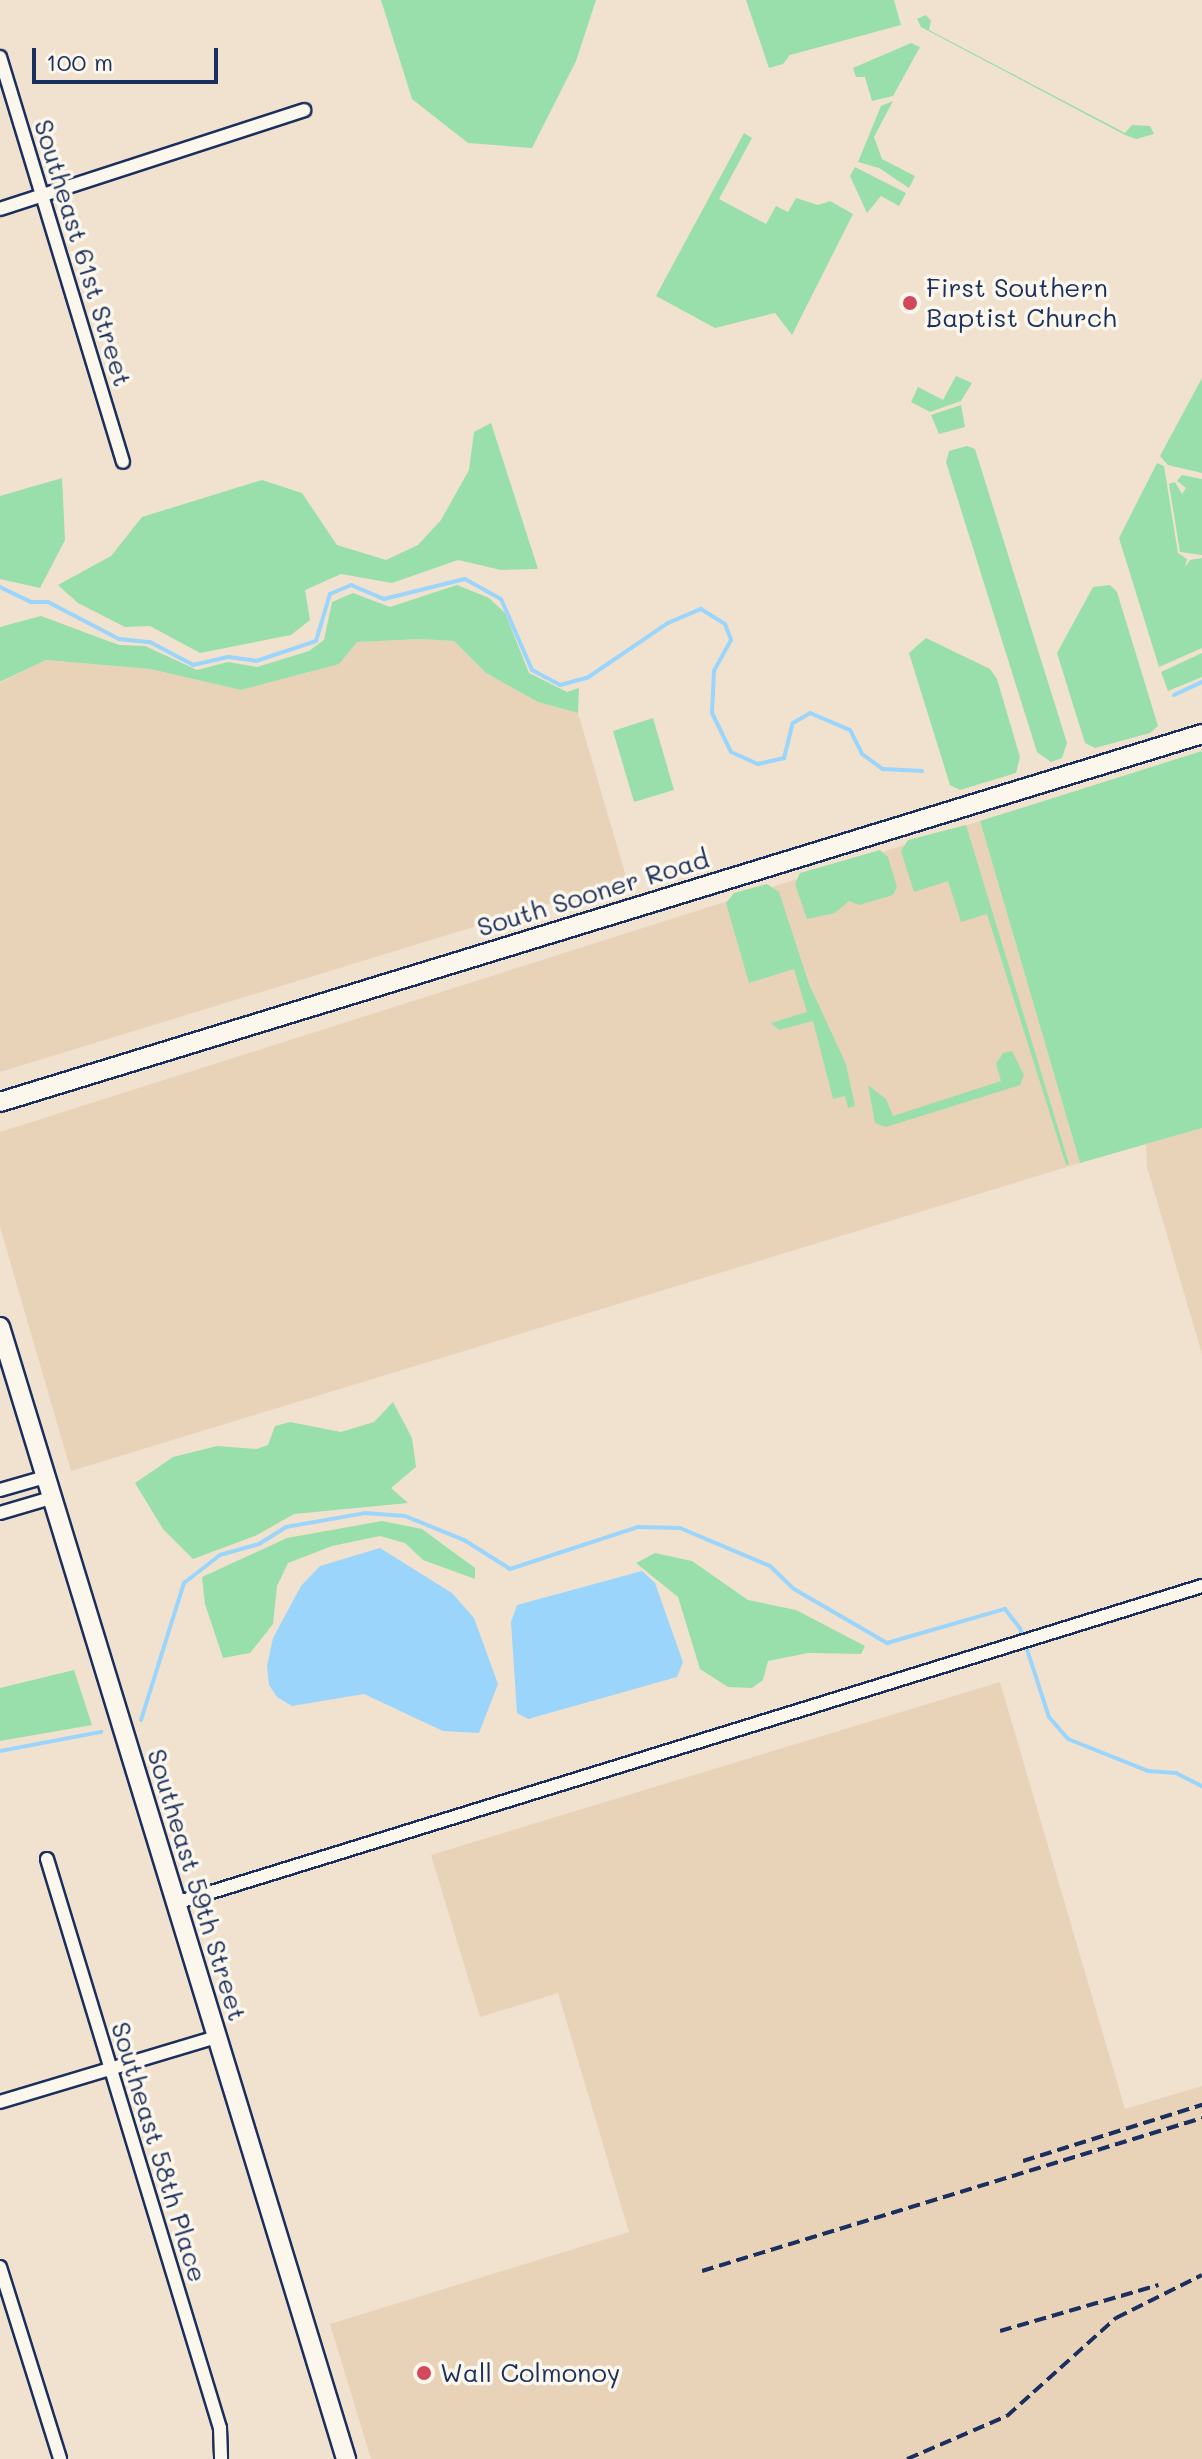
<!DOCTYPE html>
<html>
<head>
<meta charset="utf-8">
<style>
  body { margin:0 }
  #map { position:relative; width:1202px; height:2459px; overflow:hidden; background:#f0e2ce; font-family:Mali,sans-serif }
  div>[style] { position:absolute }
  .built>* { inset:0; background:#e8d3b9 }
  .green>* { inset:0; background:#99dfac }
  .water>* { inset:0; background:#9bd5fb }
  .stream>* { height:4px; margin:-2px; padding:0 2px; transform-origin:2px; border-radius:2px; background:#9bd5fb }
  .roads { filter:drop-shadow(2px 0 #1b2f5e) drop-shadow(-2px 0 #1b2f5e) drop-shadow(0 2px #1b2f5e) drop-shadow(0 -2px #1b2f5e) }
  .street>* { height:12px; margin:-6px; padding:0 6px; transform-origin:6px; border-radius:6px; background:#fbf7ec }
  .secondary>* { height:18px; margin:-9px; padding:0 9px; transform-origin:9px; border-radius:9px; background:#fbf7ec }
  .rail>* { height:4px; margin-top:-2px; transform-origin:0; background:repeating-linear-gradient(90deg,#1b2f5e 0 12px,transparent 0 18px) }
  .dots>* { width:22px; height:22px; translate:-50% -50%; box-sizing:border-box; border:4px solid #fbf7ec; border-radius:50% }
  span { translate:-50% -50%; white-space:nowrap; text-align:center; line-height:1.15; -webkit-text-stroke:7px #fbf7ec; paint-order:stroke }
  .street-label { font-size:26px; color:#1b2f5e }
  .poi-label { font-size:26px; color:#1b2f5e }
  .left { translate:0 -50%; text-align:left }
  .scale { position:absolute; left:32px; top:48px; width:186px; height:36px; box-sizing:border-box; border:4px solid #1b2f5e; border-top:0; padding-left:10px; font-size:24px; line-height:28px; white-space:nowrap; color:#1b2f5e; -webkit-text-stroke:6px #fbf7ec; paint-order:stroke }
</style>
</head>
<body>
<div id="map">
  <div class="built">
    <div style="clip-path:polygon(421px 639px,454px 641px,486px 673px,538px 702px,578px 713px,627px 880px,0 1072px,0 683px,46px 660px,150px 669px,241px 690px,338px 664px,357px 642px)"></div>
    <div style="clip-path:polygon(980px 821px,1080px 1163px,71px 1471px,0 1227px,0 1132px)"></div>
    <div style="clip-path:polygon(1202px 1128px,1202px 1354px,1147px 1167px,1146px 1144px)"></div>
    <div style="clip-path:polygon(1000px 1682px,1125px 2109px,1202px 2086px,1202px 2459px,371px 2459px,330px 2324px,629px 2232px,558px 1993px,480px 2017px,431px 1855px)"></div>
  </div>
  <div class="green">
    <div style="clip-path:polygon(381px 0,596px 0,576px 61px,532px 148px,468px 143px,412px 99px)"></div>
    <div style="clip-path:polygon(746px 0,894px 0,901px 25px,790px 55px,783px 64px,769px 68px)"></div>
    <div style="clip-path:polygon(926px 15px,931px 21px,929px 30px,1125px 133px,1132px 125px,1150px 126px,1154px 134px,1136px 139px,1125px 135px,921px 27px,917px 19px)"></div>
    <div style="clip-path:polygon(911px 43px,920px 47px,893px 96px,872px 101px,865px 77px,856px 77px,853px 68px)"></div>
    <div style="clip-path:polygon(893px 101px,874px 137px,882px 159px,915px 176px,909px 188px,879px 168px,858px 162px,881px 106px)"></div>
    <div style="clip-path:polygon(744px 133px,752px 138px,719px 199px,766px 224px,776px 206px,788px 212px,796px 198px,818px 205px,830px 201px,853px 214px,792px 335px,775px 313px,715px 328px,656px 296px)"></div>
    <div style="clip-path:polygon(855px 167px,906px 193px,899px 206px,881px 196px,867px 213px,850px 176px)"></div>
    <div style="clip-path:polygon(956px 376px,972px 383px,961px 401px,930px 412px,911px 402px,918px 387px,943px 400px)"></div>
    <div style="clip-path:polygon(1202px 378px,1202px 473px,1168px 465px,1160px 456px)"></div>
    <div style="clip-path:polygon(961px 405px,965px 427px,939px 434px,931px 415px)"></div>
    <div style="clip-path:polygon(491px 423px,538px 569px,501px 570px,458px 560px,392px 583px,341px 574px,305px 590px,310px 620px,291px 635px,200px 653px,150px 626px,125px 627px,78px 603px,58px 585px,111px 556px,142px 517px,262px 480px,302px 493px,337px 545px,386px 560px,418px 545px,441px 520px,469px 470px,474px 432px)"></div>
    <div style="clip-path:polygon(967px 446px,975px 449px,1067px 743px,1062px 758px,1051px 762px,1037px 752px,946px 462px,949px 451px)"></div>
    <div style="clip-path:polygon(1157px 463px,1164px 466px,1178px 553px,1187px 559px,1185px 567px,1190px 560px,1202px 558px,1202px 648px,1159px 667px,1119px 538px)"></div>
    <div style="clip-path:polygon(1182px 475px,1202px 479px,1202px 555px,1180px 552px,1169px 484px,1175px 482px,1182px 494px,1186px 488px,1177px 481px)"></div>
    <div style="clip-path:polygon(62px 478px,65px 540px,40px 588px,0 579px,0 496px)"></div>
    <div style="clip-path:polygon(457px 585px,489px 598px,505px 613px,529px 673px,567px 692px,579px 688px,578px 713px,538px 702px,486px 673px,454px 641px,421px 639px,357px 642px,339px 664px,241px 690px,150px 669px,46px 660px,0 682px,0 627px,41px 616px,119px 645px,145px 646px,197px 670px,228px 662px,257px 667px,309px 651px,324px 640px,332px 602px,353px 593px,390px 607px)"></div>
    <div style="clip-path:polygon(1110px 585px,1117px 592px,1158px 726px,1150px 733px,1095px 748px,1085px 743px,1057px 653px,1093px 587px)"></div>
    <div style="clip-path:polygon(926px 638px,990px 669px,997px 679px,1020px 757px,1016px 773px,960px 790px,950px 785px,909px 653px)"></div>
    <div style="clip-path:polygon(1202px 653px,1202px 677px,1168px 691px,1161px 672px)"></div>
    <div style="clip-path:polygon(653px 718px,674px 790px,634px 802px,613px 731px)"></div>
    <div style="clip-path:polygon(1202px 751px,1202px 1128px,1080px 1163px,980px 821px)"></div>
    <div style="clip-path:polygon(966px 825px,1069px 1164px,1066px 1165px,987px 914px,961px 922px,948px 881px,914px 892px,901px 851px,908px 840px)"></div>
    <div style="clip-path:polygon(880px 850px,888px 857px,897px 887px,893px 895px,859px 905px,849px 901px,835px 913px,807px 919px,795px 884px,800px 873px)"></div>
    <div style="clip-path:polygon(767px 884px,779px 892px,809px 984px,846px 1064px,855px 1106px,848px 1108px,845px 1096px,833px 1099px,813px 1021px,779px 1030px,771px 1023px,807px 1012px,794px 969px,749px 983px,726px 903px,734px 893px)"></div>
    <div style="clip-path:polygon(1012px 1051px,1024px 1075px,1020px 1085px,886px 1127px,875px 1123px,868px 1085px,886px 1099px,893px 1116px,1001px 1081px,996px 1064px,1003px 1053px)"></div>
    <div style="clip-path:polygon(393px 1402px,412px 1438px,416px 1467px,391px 1488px,408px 1503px,294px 1514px,257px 1535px,193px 1559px,163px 1529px,135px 1483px,173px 1457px,217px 1446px,257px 1449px,268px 1445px,275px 1426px,290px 1422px,341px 1432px,374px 1422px)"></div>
    <div style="clip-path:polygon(382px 1521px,422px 1529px,475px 1568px,475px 1579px,423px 1560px,405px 1543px,380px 1536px,332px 1546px,288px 1563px,277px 1586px,273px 1624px,250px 1653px,223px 1658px,205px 1604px,202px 1577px,287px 1538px)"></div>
    <div style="clip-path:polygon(655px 1553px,692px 1561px,748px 1600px,796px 1610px,865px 1646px,861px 1654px,808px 1653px,768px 1661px,763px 1680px,752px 1688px,728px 1687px,700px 1669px,678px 1597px,636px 1563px)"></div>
    <div style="clip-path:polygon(74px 1670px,92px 1725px,0 1741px,0 1688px)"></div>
  </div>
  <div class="water">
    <div style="clip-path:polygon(380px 1548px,452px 1593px,474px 1618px,498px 1684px,479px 1733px,443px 1731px,364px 1694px,292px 1706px,277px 1697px,269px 1685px,267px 1666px,273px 1638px,301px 1586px,320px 1566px)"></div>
    <div style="clip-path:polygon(642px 1571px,655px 1583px,683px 1662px,677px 1677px,528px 1719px,517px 1713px,511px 1622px,517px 1605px)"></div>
  </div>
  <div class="stream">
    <div style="left:0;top:587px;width:34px;rotate:26deg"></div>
    <div style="left:31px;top:602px;width:17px"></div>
    <div style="left:48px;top:602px;width:80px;rotate:27.5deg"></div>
    <div style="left:119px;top:639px;width:31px;rotate:6deg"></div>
    <div style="left:150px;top:642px;width:49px;rotate:28.1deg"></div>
    <div style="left:193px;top:665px;width:37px;rotate:-13deg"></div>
    <div style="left:229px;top:657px;width:27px;rotate:8deg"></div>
    <div style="left:256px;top:661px;width:63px;rotate:-18.4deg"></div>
    <div style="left:316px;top:641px;width:49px;rotate:-73.4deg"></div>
    <div style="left:330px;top:594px;width:23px;rotate:-23deg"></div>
    <div style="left:351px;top:585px;width:36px;rotate:23deg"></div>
    <div style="left:384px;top:599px;width:83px;rotate:-13.9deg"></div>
    <div style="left:465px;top:579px;width:41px;rotate:29.1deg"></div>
    <div style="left:501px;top:599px;width:77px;rotate:66.4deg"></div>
    <div style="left:532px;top:670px;width:32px;rotate:28deg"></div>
    <div style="left:560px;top:685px;width:28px;rotate:-15deg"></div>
    <div style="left:587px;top:678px;width:98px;rotate:-34.2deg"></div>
    <div style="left:668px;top:623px;width:36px;rotate:-23deg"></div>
    <div style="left:701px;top:609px;width:28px;rotate:32deg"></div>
    <div style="left:725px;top:624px;width:17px;rotate:69deg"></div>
    <div style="left:731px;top:640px;width:35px;rotate:119deg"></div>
    <div style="left:714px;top:671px;width:42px;rotate:92.7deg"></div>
    <div style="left:712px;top:713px;width:43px;rotate:64deg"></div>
    <div style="left:731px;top:752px;width:30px;rotate:24deg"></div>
    <div style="left:758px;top:764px;width:27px;rotate:-13deg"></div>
    <div style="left:784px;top:758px;width:36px;rotate:-76deg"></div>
    <div style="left:793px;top:723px;width:20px;rotate:-30deg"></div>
    <div style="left:810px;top:713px;width:43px;rotate:23deg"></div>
    <div style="left:850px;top:730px;width:27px;rotate:63deg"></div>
    <div style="left:862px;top:754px;width:26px;rotate:36deg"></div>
    <div style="left:883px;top:769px;width:39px;rotate:3deg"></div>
    <div style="left:1174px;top:695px;width:31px;rotate:-25deg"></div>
    <div style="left:141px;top:1720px;width:144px;rotate:-72.6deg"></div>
    <div style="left:184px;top:1583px;width:46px;rotate:-37.9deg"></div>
    <div style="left:220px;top:1555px;width:41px;rotate:-15.8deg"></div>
    <div style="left:259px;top:1544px;width:32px;rotate:-32deg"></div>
    <div style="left:286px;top:1527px;width:80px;rotate:-10deg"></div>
    <div style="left:365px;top:1513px;width:40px;rotate:4.3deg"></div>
    <div style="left:405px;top:1516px;width:64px;rotate:22.1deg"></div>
    <div style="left:464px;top:1540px;width:54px;rotate:32.2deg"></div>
    <div style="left:510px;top:1569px;width:135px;rotate:-18.2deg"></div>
    <div style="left:638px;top:1527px;width:42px;rotate:1.4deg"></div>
    <div style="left:680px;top:1528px;width:98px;rotate:22.9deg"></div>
    <div style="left:770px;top:1566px;width:33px;rotate:44deg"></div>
    <div style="left:794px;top:1589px;width:108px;rotate:30.1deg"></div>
    <div style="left:887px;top:1643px;width:123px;rotate:-16.1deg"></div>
    <div style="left:1005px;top:1609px;width:24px;rotate:52deg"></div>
    <div style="left:1020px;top:1628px;width:94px;rotate:72deg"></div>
    <div style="left:1049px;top:1717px;width:29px;rotate:49deg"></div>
    <div style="left:1068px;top:1739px;width:86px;rotate:21.8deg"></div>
    <div style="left:1148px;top:1771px;width:28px;rotate:4deg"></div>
    <div style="left:1176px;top:1773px;width:29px;rotate:27deg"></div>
    <div style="left:0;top:1751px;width:103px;rotate:-10.7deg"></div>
  </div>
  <div class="roads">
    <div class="street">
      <div style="left:0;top:57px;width:423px;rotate:73.1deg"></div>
      <div style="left:0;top:209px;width:320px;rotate:-18deg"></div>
      <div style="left:0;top:1490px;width:47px;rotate:-16.1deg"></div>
      <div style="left:0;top:1513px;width:53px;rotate:-16.4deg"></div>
      <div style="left:47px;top:1859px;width:595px;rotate:73.09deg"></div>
      <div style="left:220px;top:2428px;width:31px;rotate:88deg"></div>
      <div style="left:176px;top:1903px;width:1074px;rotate:-17.17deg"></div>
      <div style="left:0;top:2102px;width:226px;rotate:-16.7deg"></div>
      <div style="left:0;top:2267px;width:201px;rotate:72.6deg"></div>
    </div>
    <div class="secondary">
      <div style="left:0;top:1102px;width:1257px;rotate:-17.02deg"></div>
      <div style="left:0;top:1327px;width:1184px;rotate:73deg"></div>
    </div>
  </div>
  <div class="rail">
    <div style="left:1023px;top:2161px;width:188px;rotate:-17.4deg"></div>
    <div style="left:702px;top:2271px;width:523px;rotate:-17.01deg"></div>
    <div style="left:1000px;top:2331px;width:165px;rotate:-16.2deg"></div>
    <div style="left:907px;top:2459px;width:109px;rotate:-23.3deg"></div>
    <div style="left:1007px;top:2416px;width:147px;rotate:-42deg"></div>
    <div style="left:1116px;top:2318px;width:96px;rotate:-26.6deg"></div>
  </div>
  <div class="dots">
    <div style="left:910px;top:303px;background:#d1495b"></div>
    <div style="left:424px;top:2373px;background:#d1495b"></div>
  </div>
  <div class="street-label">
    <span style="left:83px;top:253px;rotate:73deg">Southeast 61st Street</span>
    <span style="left:593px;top:893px;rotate:-17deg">South Sooner Road</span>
    <span style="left:197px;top:1885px;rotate:73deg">Southeast 59th Street</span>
    <span style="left:159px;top:2152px;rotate:73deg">Southeast 58th Place</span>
  </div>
  <div class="poi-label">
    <span class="left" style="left:926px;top:303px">First Southern<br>Baptist Church</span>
    <span class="left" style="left:440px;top:2373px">Wall Colmonoy</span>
  </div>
  <div class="scale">100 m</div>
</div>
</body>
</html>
